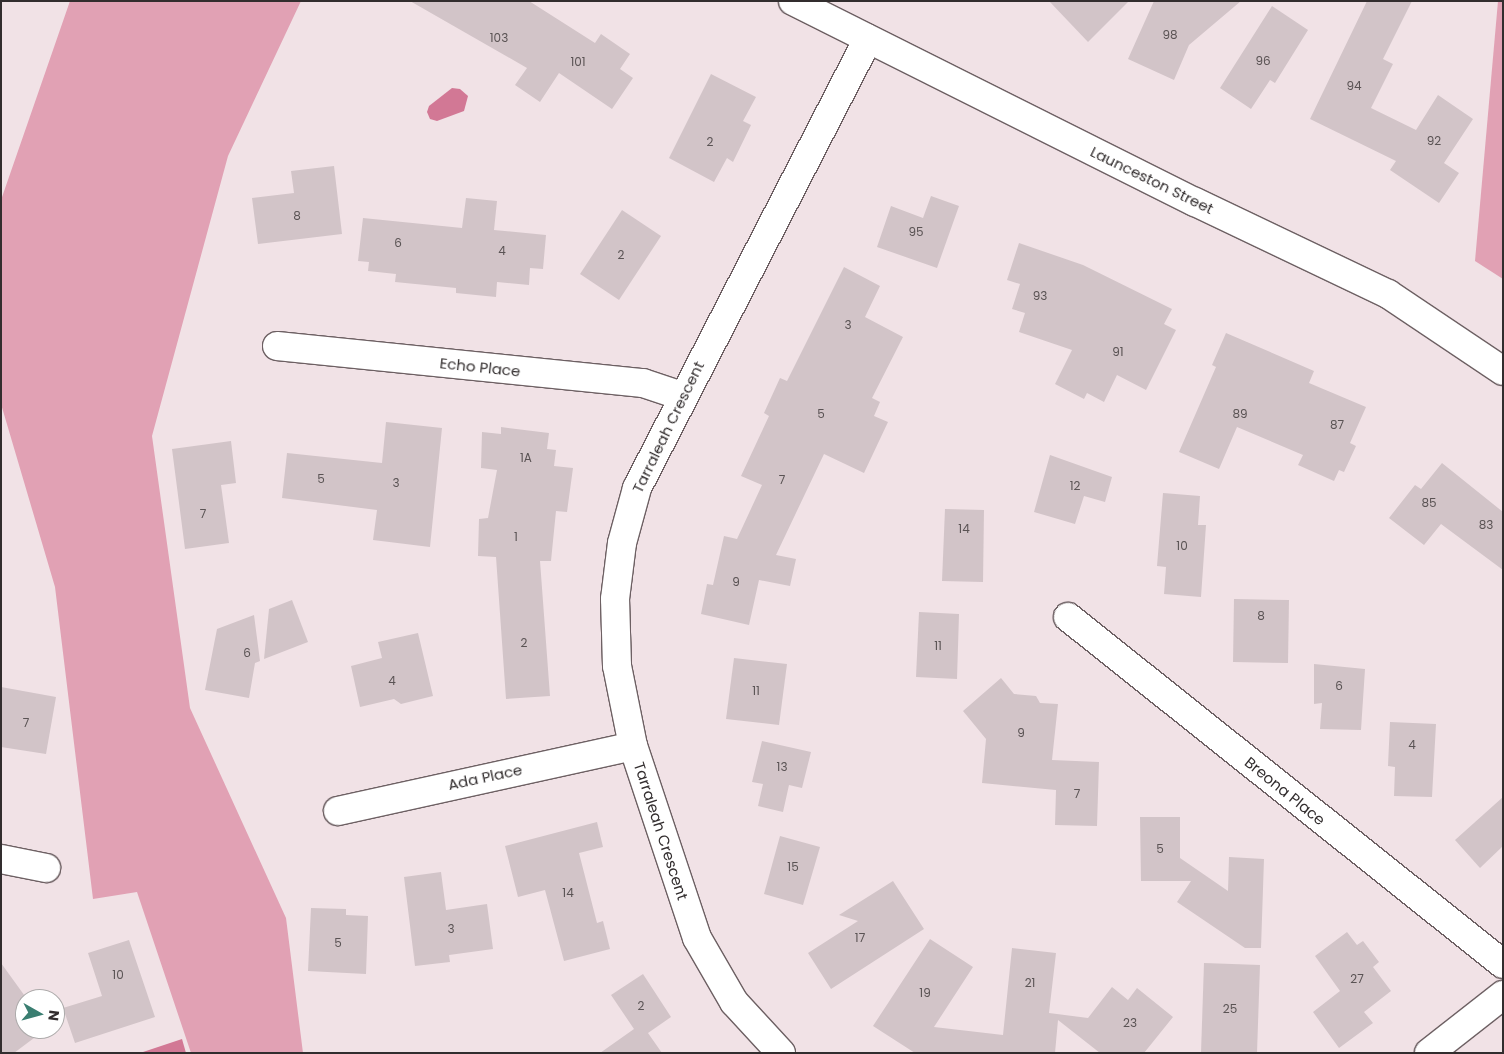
<!DOCTYPE html>
<html>
<head>
<meta charset="utf-8">
<style>
  body { margin:0 }
  #map { position:relative; width:1504px; height:1054px; overflow:hidden; background:#f1e2e6; font-family:Poppins,sans-serif }
  div>[style] { position:absolute }
  .green>* { inset:0; background:#e1a1b4 }
  .water>* { inset:0; background:#d27895 }
  .building>* { inset:0; background:#d2c4c8 }
  .roads { filter:drop-shadow(1px 0 #6d6063) drop-shadow(-1px 0 #6d6063) drop-shadow(0 1px #6d6063) drop-shadow(0 -1px #6d6063) }
  .street>* { height:28px; margin:-14px; padding:0 14px; transform-origin:14px; border-radius:14px; background:#fff }
  .secondary>* { height:28px; margin:-14px; padding:0 14px; transform-origin:14px; border-radius:14px; background:#fff }
  span { translate:-50% -50%; white-space:nowrap; text-align:center; line-height:1.15; -webkit-text-stroke:5px #fff; paint-order:stroke }
  .number-label { font-size:12px; color:#5a5354 }
  .number-label span { -webkit-text-stroke-width:0 }
  .street-label { font-size:15px; color:#322d2e }
  .frame { position:absolute; inset:0; border:2px solid #322d2e; pointer-events:none }
  .north { position:absolute; left:15px; top:989px; width:50px; height:50px; box-sizing:border-box; background:#fff; border:1px solid #adabab; border-radius:50%; rotate:97deg; font-size:14px; font-weight:700; line-height:20px; text-align:center; color:#322d2e }
  .north::after { content:''; display:block; margin:auto; width:18px; height:22px; background:#3a7e71; clip-path:polygon(50% 0,100% 100%,50% 72%,0 100%) }
</style>
</head>
<body>
<div id="map">
  <div class="green">
    <div style="clip-path:polygon(70px 1px,301px 1px,228px 156px,152px 436px,190px 708px,286px 918px,303px 1053px,191px 1053px,137px 892px,93px 899px,55px 587px,1px 404px,1px 200px)"></div>
    <div style="clip-path:polygon(1498px 1px,1503px 1px,1503px 279px,1475px 261px)"></div>
  </div>
  <div class="water">
    <div style="clip-path:polygon(452px 88px,460px 89px,468px 96px,464px 111px,437px 121px,430px 119px,427px 112px,429px 106px)"></div>
    <div style="clip-path:polygon(182px 1039px,186px 1053px,140px 1053px)"></div>
  </div>
  <div class="building">
    <div style="clip-path:polygon(410px 1px,529px 1px,595px 43px,601px 34px,630px 54px,620px 69px,633px 78px,612px 109px,559px 73px,540px 102px,515px 85px,527px 68px)"></div>
    <div style="clip-path:polygon(1049px 1px,1129px 1px,1088px 42px)"></div>
    <div style="clip-path:polygon(1154px 1px,1241px 1px,1189px 45px,1174px 80px,1128px 59px)"></div>
    <div style="clip-path:polygon(1367px 1px,1412px 1px,1383px 59px,1393px 64px,1371px 108px,1416px 130px,1438px 95px,1473px 119px,1444px 163px,1459px 173px,1439px 203px,1390px 170px,1396px 161px,1310px 119px)"></div>
    <div style="clip-path:polygon(1272px 6px,1308px 30px,1275px 83px,1270px 80px,1251px 109px,1220px 88px)"></div>
    <div style="clip-path:polygon(711px 74px,756px 97px,743px 121px,751px 125px,733px 162px,727px 158px,714px 182px,669px 158px)"></div>
    <div style="clip-path:polygon(334px 166px,342px 234px,258px 244px,252px 198px,294px 193px,291px 171px)"></div>
    <div style="clip-path:polygon(931px 196px,959px 206px,937px 268px,877px 247px,891px 206px,923px 218px)"></div>
    <div style="clip-path:polygon(466px 198px,497px 201px,494px 230px,546px 235px,543px 269px,530px 268px,529px 285px,497px 282px,496px 297px,456px 293px,456px 288px,395px 282px,396px 274px,368px 271px,369px 262px,358px 261px,363px 218px,462px 228px)"></div>
    <div style="clip-path:polygon(622px 210px,661px 236px,619px 300px,580px 274px)"></div>
    <div style="clip-path:polygon(1019px 243px,1083px 265px,1172px 309px,1164px 324px,1176px 330px,1146px 390px,1117px 375px,1104px 402px,1087px 393px,1084px 399px,1055px 384px,1072px 350px,1019px 332px,1025px 313px,1012px 309px,1020px 284px,1007px 280px)"></div>
    <div style="clip-path:polygon(844px 267px,880px 286px,865px 317px,903px 337px,872px 398px,880px 402px,874px 416px,888px 422px,864px 473px,824px 454px,776px 555px,796px 559px,790px 586px,759px 580px,749px 625px,701px 614px,707px 584px,713px 585px,724px 536px,737px 539px,762px 485px,741px 476px,769px 416px,764px 413px,780px 378px,787px 381px)"></div>
    <div style="clip-path:polygon(1226px 333px,1314px 371px,1309px 383px,1366px 407px,1350px 443px,1356px 446px,1344px 472px,1339px 470px,1334px 481px,1298px 465px,1303px 455px,1237px 427px,1219px 469px,1179px 452px,1216px 367px,1212px 365px)"></div>
    <div style="clip-path:polygon(386px 422px,442px 428px,430px 547px,373px 540px,377px 510px,282px 498px,287px 453px,382px 463px)"></div>
    <div style="clip-path:polygon(501px 427px,549px 433px,547px 449px,556px 450px,554px 466px,573px 468px,567px 512px,556px 511px,551px 561px,540px 561px,550px 696px,506px 699px,496px 557px,478px 556px,479px 519px,488px 518px,497px 470px,481px 468px,482px 432px,501px 434px)"></div>
    <div style="clip-path:polygon(231px 441px,236px 483px,221px 485px,229px 543px,185px 549px,172px 449px)"></div>
    <div style="clip-path:polygon(1050px 455px,1112px 477px,1105px 502px,1084px 496px,1075px 524px,1034px 512px)"></div>
    <div style="clip-path:polygon(1442px 463px,1503px 512px,1503px 570px,1441px 524px,1424px 545px,1389px 518px,1415px 485px,1421px 489px)"></div>
    <div style="clip-path:polygon(1163px 493px,1200px 496px,1198px 525px,1206px 525px,1201px 597px,1164px 594px,1166px 567px,1157px 566px)"></div>
    <div style="clip-path:polygon(945px 509px,984px 510px,983px 582px,942px 581px)"></div>
    <div style="clip-path:polygon(1234px 599px,1289px 600px,1288px 663px,1233px 662px)"></div>
    <div style="clip-path:polygon(292px 600px,308px 642px,264px 659px,269px 609px)"></div>
    <div style="clip-path:polygon(919px 612px,959px 614px,957px 679px,916px 677px)"></div>
    <div style="clip-path:polygon(254px 615px,260px 661px,255px 663px,249px 698px,205px 690px,217px 629px)"></div>
    <div style="clip-path:polygon(418px 633px,433px 696px,401px 704px,394px 699px,360px 707px,351px 666px,382px 658px,378px 642px)"></div>
    <div style="clip-path:polygon(734px 658px,787px 664px,779px 725px,726px 719px)"></div>
    <div style="clip-path:polygon(1314px 664px,1365px 669px,1361px 730px,1320px 729px,1322px 703px,1314px 704px)"></div>
    <div style="clip-path:polygon(1001px 678px,1014px 694px,1036px 696px,1040px 703px,1058px 704px,1052px 760px,1099px 762px,1097px 826px,1055px 825px,1056px 790px,982px 783px,986px 739px,963px 711px)"></div>
    <div style="clip-path:polygon(1px 687px,56px 697px,46px 754px,1px 747px)"></div>
    <div style="clip-path:polygon(1390px 722px,1436px 724px,1432px 797px,1394px 796px,1395px 767px,1388px 766px)"></div>
    <div style="clip-path:polygon(762px 741px,811px 752px,802px 788px,789px 785px,783px 812px,758px 806px,763px 784px,752px 782px)"></div>
    <div style="clip-path:polygon(1503px 797px,1503px 846px,1480px 868px,1455px 840px)"></div>
    <div style="clip-path:polygon(1140px 817px,1180px 817px,1180px 858px,1228px 891px,1229px 857px,1264px 859px,1261px 948px,1245px 948px,1177px 902px,1191px 881px,1141px 881px)"></div>
    <div style="clip-path:polygon(597px 822px,603px 847px,579px 853px,597px 923px,603px 921px,610px 949px,564px 961px,545px 890px,518px 897px,505px 846px)"></div>
    <div style="clip-path:polygon(780px 836px,820px 847px,803px 905px,764px 894px)"></div>
    <div style="clip-path:polygon(441px 872px,446px 910px,487px 904px,493px 949px,449px 955px,450px 962px,415px 966px,404px 877px)"></div>
    <div style="clip-path:polygon(893px 881px,924px 929px,831px 989px,808px 953px,858px 921px,839px 915px)"></div>
    <div style="clip-path:polygon(311px 908px,346px 909px,346px 915px,368px 916px,366px 974px,308px 971px)"></div>
    <div style="clip-path:polygon(1347px 932px,1357px 945px,1363px 941px,1379px 962px,1373px 967px,1391px 991px,1364px 1012px,1373px 1023px,1339px 1048px,1313px 1012px,1340px 991px,1315px 956px)"></div>
    <div style="clip-path:polygon(930px 939px,973px 967px,934px 1027px,1003px 1035px,1012px 948px,1056px 953px,1049px 1013px,1088px 1018px,1112px 987px,1128px 1000px,1137px 988px,1173px 1017px,1144px 1053px,1100px 1053px,1058px 1020px,1055px 1053px,915px 1053px,873px 1026px)"></div>
    <div style="clip-path:polygon(129px 940px,155px 1017px,75px 1043px,63px 1008px,102px 996px,88px 953px)"></div>
    <div style="clip-path:polygon(1px 963px,27px 999px,25px 1029px,46px 1029px,14px 1053px,1px 1053px)"></div>
    <div style="clip-path:polygon(1204px 963px,1260px 965px,1257px 1053px,1201px 1053px)"></div>
    <div style="clip-path:polygon(643px 974px,671px 1017px,648px 1033px,662px 1053px,600px 1053px,634px 1029px,611px 995px)"></div>
  </div>
  <div class="roads">
    <div class="street">
      <div style="left:277px;top:346px;width:368px;rotate:5.8deg"></div>
      <div style="left:643px;top:383px;width:41px;rotate:18.4deg"></div>
      <div style="left:1068px;top:617px;width:556px;rotate:38.58deg"></div>
      <div style="left:338px;top:811px;width:302px;rotate:-12.4deg"></div>
      <div style="left:1px;top:859px;width:46px;rotate:11.3deg"></div>
      <div style="left:781px;top:1053px;width:69px;rotate:-132.7deg"></div>
      <div style="left:734px;top:1002px;width:74px;rotate:-120deg"></div>
      <div style="left:697px;top:938px;width:202px;rotate:-108.4deg"></div>
      <div style="left:633px;top:746px;width:82px;rotate:-101.3deg"></div>
      <div style="left:617px;top:666px;width:67px;rotate:-91.7deg"></div>
      <div style="left:615px;top:599px;width:56px;rotate:-82.9deg"></div>
      <div style="left:622px;top:543px;width:57px;rotate:-74.7deg"></div>
      <div style="left:637px;top:488px;width:505px;rotate:-62.78deg"></div>
      <div style="left:1429px;top:1053px;width:94px;rotate:-38.1deg"></div>
    </div>
    <div class="secondary">
      <div style="left:793px;top:1px;width:449px;rotate:26.6deg"></div>
      <div style="left:1195px;top:202px;width:214px;rotate:25.5deg"></div>
      <div style="left:1388px;top:294px;width:138px;rotate:33.8deg"></div>
    </div>
  </div>
  <div class="number-label">
    <span style="left:1170px;top:35px">98</span>
    <span style="left:499px;top:38px">103</span>
    <span style="left:1263px;top:61px">96</span>
    <span style="left:578px;top:62px">101</span>
    <span style="left:1354px;top:86px">94</span>
    <span style="left:1434px;top:141px">92</span>
    <span style="left:710px;top:142px">2</span>
    <span style="left:297px;top:216px">8</span>
    <span style="left:916px;top:232px">95</span>
    <span style="left:398px;top:243px">6</span>
    <span style="left:502px;top:251px">4</span>
    <span style="left:621px;top:255px">2</span>
    <span style="left:1040px;top:296px">93</span>
    <span style="left:848px;top:325px">3</span>
    <span style="left:1118px;top:352px">91</span>
    <span style="left:821px;top:414px">5</span>
    <span style="left:1240px;top:414px">89</span>
    <span style="left:1337px;top:425px">87</span>
    <span style="left:526px;top:458px">1A</span>
    <span style="left:321px;top:479px">5</span>
    <span style="left:782px;top:480px">7</span>
    <span style="left:396px;top:483px">3</span>
    <span style="left:1075px;top:486px">12</span>
    <span style="left:1429px;top:503px">85</span>
    <span style="left:203px;top:514px">7</span>
    <span style="left:1486px;top:525px">83</span>
    <span style="left:964px;top:529px">14</span>
    <span style="left:516px;top:537px">1</span>
    <span style="left:1182px;top:546px">10</span>
    <span style="left:736px;top:582px">9</span>
    <span style="left:1261px;top:616px">8</span>
    <span style="left:524px;top:643px">2</span>
    <span style="left:938px;top:646px">11</span>
    <span style="left:247px;top:653px">6</span>
    <span style="left:392px;top:681px">4</span>
    <span style="left:1339px;top:686px">6</span>
    <span style="left:756px;top:691px">11</span>
    <span style="left:26px;top:723px">7</span>
    <span style="left:1021px;top:733px">9</span>
    <span style="left:1412px;top:745px">4</span>
    <span style="left:782px;top:767px">13</span>
    <span style="left:1077px;top:794px">7</span>
    <span style="left:1160px;top:849px">5</span>
    <span style="left:793px;top:867px">15</span>
    <span style="left:568px;top:893px">14</span>
    <span style="left:451px;top:929px">3</span>
    <span style="left:860px;top:938px">17</span>
    <span style="left:338px;top:943px">5</span>
    <span style="left:118px;top:975px">10</span>
    <span style="left:1357px;top:979px">27</span>
    <span style="left:1030px;top:983px">21</span>
    <span style="left:925px;top:993px">19</span>
    <span style="left:641px;top:1006px">2</span>
    <span style="left:1230px;top:1009px">25</span>
    <span style="left:1130px;top:1023px">23</span>
  </div>
  <div class="street-label">
    <span style="left:1152px;top:180px;rotate:26deg">Launceston Street</span>
    <span style="left:480px;top:367px;rotate:6deg">Echo Place</span>
    <span style="left:668px;top:427px;rotate:-64deg">Tarraleah Crescent</span>
    <span style="left:485px;top:777px;rotate:-12deg">Ada Place</span>
    <span style="left:1285px;top:791px;rotate:39deg">Breona Place</span>
    <span style="left:661px;top:831px;rotate:72deg">Tarraleah Crescent</span>
  </div>
  <div class="frame"></div>
  <div class="north">N</div>
</div>
</body>
</html>
